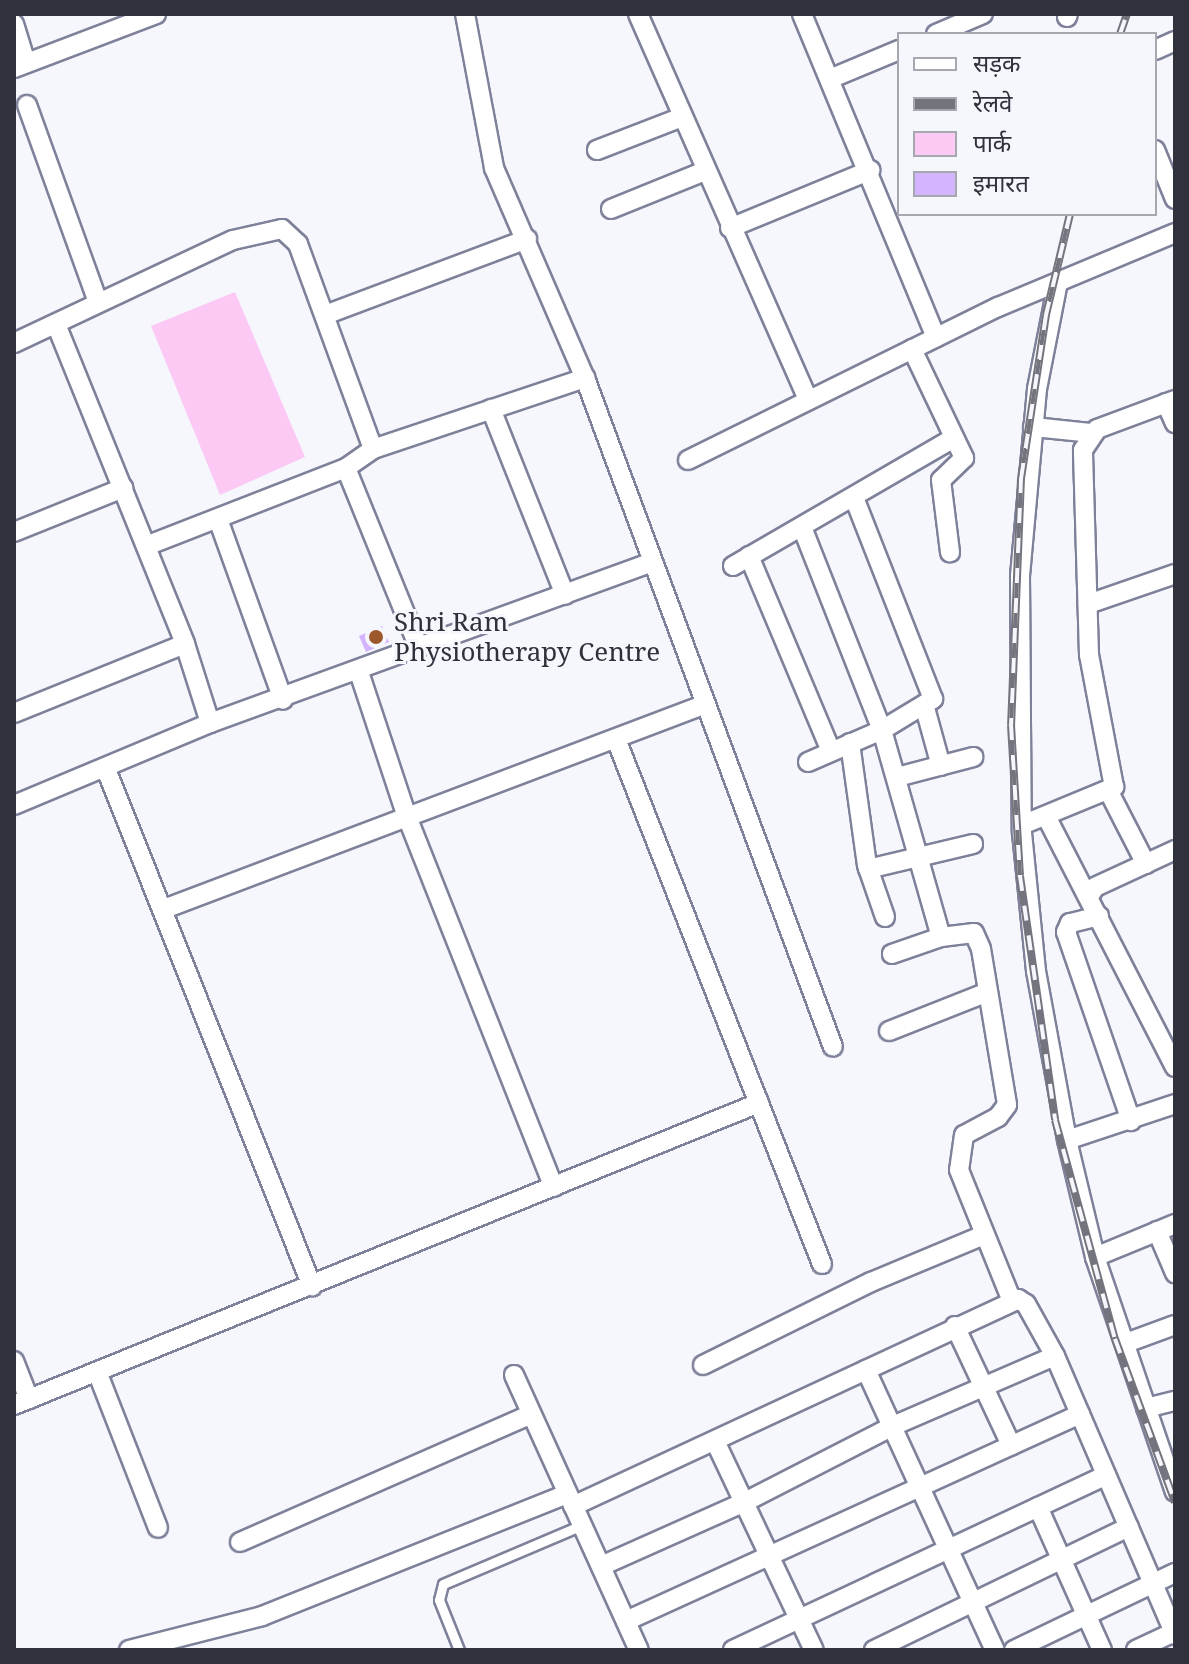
<!DOCTYPE html>
<html>
<head>
<meta charset="utf-8">
<style>
  body { margin:0 }
  #map { position:relative; width:1189px; height:1664px; overflow:hidden; background:#f6f7fd; font-family:"Noto Serif","Noto Sans Devanagari",serif }
  div>[style] { position:absolute }
  .green>* { inset:0; background:#fbc9f4 }
  .building>* { inset:0; background:#d4b3ff }
  .roads { filter:drop-shadow(2px 0 #7d8199) drop-shadow(-2px 0 #7d8199) drop-shadow(0 2px #7d8199) drop-shadow(0 -2px #7d8199) }
  .service>* { height:9px; margin:-4.5px; padding:0 4.5px; transform-origin:4.5px; border-radius:4.5px; background:#fff }
  .minor>* { height:18px; margin:-9px; padding:0 9px; transform-origin:9px; border-radius:9px; background:#fff }
  .rail>* { height:8px; margin-top:-4px; transform-origin:0; background:repeating-linear-gradient(90deg,#f6f7fd 0 15px,#73747d 0 30px); box-sizing:border-box; border-block:2px solid #73747d }
  .dots>* { width:22px; height:22px; translate:-50% -50%; box-sizing:border-box; border:4px solid #f6f7fd; border-radius:50% }
  span { translate:-50% -50%; white-space:nowrap; text-align:center; line-height:1.15; -webkit-text-stroke:6px #f6f7fd; paint-order:stroke }
  .poi-label { font-size:26px; color:#2f313b }
  .left { translate:0 -50%; text-align:left }
  .frame { position:absolute; inset:0; border:16px solid #2f313b; pointer-events:none }
  .legend { position:absolute; left:897px; top:32px; width:260px; height:184px; box-sizing:border-box; background:#f6f7fd; border:2px solid #a6a8af; margin:0; padding:10px 14px; list-style:none; font-size:24px; color:#2f313b }
  .legend li { display:flex; align-items:center; gap:16px; height:40px }
  .legend b { width:40px; border:2px solid #a6a8af }
</style>
</head>
<body>
<div id="map">
  <div class="green">
    <div style="clip-path:polygon(235px 292px,305px 457px,220px 495px,151px 326px)"></div>
  </div>
  <div class="building">
    <div style="clip-path:polygon(382px 626px,389px 642px,366px 652px,359px 636px)"></div>
  </div>
  <div class="roads">
    <div class="service">
      <div style="left:459px;top:1650px;width:54px;rotate:-111.8deg"></div>
      <div style="left:439px;top:1600px;width:16px;rotate:-76deg"></div>
      <div style="left:443px;top:1584px;width:151px;rotate:-23deg"></div>
    </div>
    <div class="minor">
      <div style="left:465px;top:14px;width:157px;rotate:79.3deg"></div>
      <div style="left:494px;top:168px;width:229px;rotate:66.6deg"></div>
      <div style="left:585px;top:378px;width:713px;rotate:69.66deg"></div>
      <div style="left:638px;top:14px;width:422px;rotate:66.2deg"></div>
      <div style="left:802px;top:14px;width:350px;rotate:67.5deg"></div>
      <div style="left:1067px;top:17px;width:3px;rotate:-72deg"></div>
      <div style="left:14px;top:24px;width:41px;rotate:72.9deg"></div>
      <div style="left:936px;top:34px;width:51px;rotate:-23.1deg"></div>
      <div style="left:1155px;top:50px;width:22px;rotate:-24deg"></div>
      <div style="left:14px;top:68px;width:152px;rotate:-20.8deg"></div>
      <div style="left:832px;top:78px;width:73px;rotate:-22.7deg"></div>
      <div style="left:27px;top:105px;width:209px;rotate:70.2deg"></div>
      <div style="left:597px;top:150px;width:91px;rotate:-21.2deg"></div>
      <div style="left:1155px;top:150px;width:53px;rotate:67.8deg"></div>
      <div style="left:611px;top:209px;width:101px;rotate:-22deg"></div>
      <div style="left:730px;top:228px;width:152px;rotate:-22.4deg"></div>
      <div style="left:1058px;top:282px;width:109px;rotate:101.1deg"></div>
      <div style="left:1037px;top:389px;width:188px;rotate:95.2deg"></div>
      <div style="left:1020px;top:576px;width:257px;rotate:89.6deg"></div>
      <div style="left:1022px;top:833px;width:139px;rotate:84.2deg"></div>
      <div style="left:1036px;top:971px;width:172px;rotate:79.6deg"></div>
      <div style="left:1067px;top:1140px;width:120px;rotate:76.5deg"></div>
      <div style="left:1095px;top:1257px;width:248px;rotate:71.2deg"></div>
      <div style="left:325px;top:315px;width:216px;rotate:-20.6deg"></div>
      <div style="left:56px;top:324px;width:345px;rotate:68deg"></div>
      <div style="left:185px;top:644px;width:83px;rotate:72.4deg"></div>
      <div style="left:14px;top:343px;width:242px;rotate:-25.2deg"></div>
      <div style="left:233px;top:240px;width:50px;rotate:-12.7deg"></div>
      <div style="left:282px;top:229px;width:22px;rotate:43deg"></div>
      <div style="left:298px;top:244px;width:218px;rotate:69.9deg"></div>
      <div style="left:912px;top:349px;width:121px;rotate:64.5deg"></div>
      <div style="left:964px;top:458px;width:32px;rotate:136deg"></div>
      <div style="left:941px;top:480px;width:73px;rotate:82.9deg"></div>
      <div style="left:1166px;top:403px;width:22px;rotate:66deg"></div>
      <div style="left:491px;top:409px;width:200px;rotate:68.3deg"></div>
      <div style="left:1033px;top:427px;width:58px;rotate:5.9deg"></div>
      <div style="left:688px;top:460px;width:346px;rotate:-26.3deg"></div>
      <div style="left:998px;top:307px;width:192px;rotate:-22.7deg"></div>
      <div style="left:346px;top:468px;width:194px;rotate:67.9deg"></div>
      <div style="left:218px;top:519px;width:192px;rotate:70.2deg"></div>
      <div style="left:802px;top:527px;width:218px;rotate:68.5deg"></div>
      <div style="left:882px;top:730px;width:215px;rotate:74.1deg"></div>
      <div style="left:941px;top:937px;width:52px;rotate:160.9deg"></div>
      <div style="left:14px;top:532px;width:118px;rotate:-22deg"></div>
      <div style="left:146px;top:546px;width:215px;rotate:-21.3deg"></div>
      <div style="left:346px;top:468px;width:33px;rotate:-35deg"></div>
      <div style="left:373px;top:449px;width:224px;rotate:-18.5deg"></div>
      <div style="left:749px;top:556px;width:212px;rotate:67.2deg"></div>
      <div style="left:733px;top:566px;width:255px;rotate:-30.1deg"></div>
      <div style="left:1088px;top:604px;width:92px;rotate:-19deg"></div>
      <div style="left:359px;top:672px;width:150px;rotate:71.7deg"></div>
      <div style="left:406px;top:814px;width:401px;rotate:68.4deg"></div>
      <div style="left:925px;top:708px;width:60px;rotate:74.6deg"></div>
      <div style="left:14px;top:713px;width:184px;rotate:-22deg"></div>
      <div style="left:616px;top:739px;width:564px;rotate:68.58deg"></div>
      <div style="left:850px;top:743px;width:123px;rotate:82.1deg"></div>
      <div style="left:867px;top:865px;width:55px;rotate:70.9deg"></div>
      <div style="left:808px;top:762px;width:81px;rotate:-23.4deg"></div>
      <div style="left:882px;top:730px;width:60px;rotate:-31.3deg"></div>
      <div style="left:933px;top:699px;width:217px;rotate:-111.4deg"></div>
      <div style="left:106px;top:769px;width:557px;rotate:68.28deg"></div>
      <div style="left:897px;top:777px;width:79px;rotate:-14.7deg"></div>
      <div style="left:1109px;top:792px;width:81px;rotate:62.8deg"></div>
      <div style="left:14px;top:805px;width:212px;rotate:-22.7deg"></div>
      <div style="left:210px;top:723px;width:468px;rotate:-20deg"></div>
      <div style="left:1046px;top:816px;width:282px;rotate:62.8deg"></div>
      <div style="left:1022px;top:825px;width:100px;rotate:-22.4deg"></div>
      <div style="left:1114px;top:787px;width:134px;rotate:-100.7deg"></div>
      <div style="left:1089px;top:655px;width:205px;rotate:-91.7deg"></div>
      <div style="left:1083px;top:450px;width:25px;rotate:-56deg"></div>
      <div style="left:1097px;top:429px;width:83px;rotate:-20.4deg"></div>
      <div style="left:868px;top:869px;width:108px;rotate:-13.4deg"></div>
      <div style="left:1090px;top:895px;width:9px;rotate:-58deg"></div>
      <div style="left:1095px;top:887px;width:88px;rotate:-24.8deg"></div>
      <div style="left:164px;top:909px;width:579px;rotate:-20.72deg"></div>
      <div style="left:1099px;top:916px;width:30px;rotate:166deg"></div>
      <div style="left:1070px;top:923px;width:10px;rotate:114deg"></div>
      <div style="left:1066px;top:932px;width:200px;rotate:71deg"></div>
      <div style="left:941px;top:937px;width:33px;rotate:-7deg"></div>
      <div style="left:974px;top:933px;width:17px;rotate:66deg"></div>
      <div style="left:981px;top:949px;width:158px;rotate:80.5deg"></div>
      <div style="left:1007px;top:1105px;width:15px;rotate:127deg"></div>
      <div style="left:998px;top:1117px;width:38px;rotate:152deg"></div>
      <div style="left:964px;top:1135px;width:35px;rotate:98deg"></div>
      <div style="left:959px;top:1170px;width:139px;rotate:68deg"></div>
      <div style="left:889px;top:1031px;width:103px;rotate:-21.6deg"></div>
      <div style="left:1067px;top:1140px;width:114px;rotate:-18.4deg"></div>
      <div style="left:1157px;top:1231px;width:46px;rotate:66.8deg"></div>
      <div style="left:1095px;top:1257px;width:87px;rotate:-22.4deg"></div>
      <div style="left:955px;top:1326px;width:132px;rotate:64.8deg"></div>
      <div style="left:1126px;top:1343px;width:52px;rotate:-20.2deg"></div>
      <div style="left:14px;top:1361px;width:41px;rotate:68.5deg"></div>
      <div style="left:703px;top:1365px;width:187px;rotate:-26.3deg"></div>
      <div style="left:871px;top:1282px;width:122px;rotate:-22.6deg"></div>
      <div style="left:866px;top:1370px;width:308px;rotate:65.3deg"></div>
      <div style="left:98px;top:1374px;width:165px;rotate:68.7deg"></div>
      <div style="left:514px;top:1375px;width:302px;rotate:65.6deg"></div>
      <div style="left:14px;top:1405px;width:804px;rotate:-22.07deg"></div>
      <div style="left:1146px;top:1408px;width:30px;rotate:-14deg"></div>
      <div style="left:715px;top:1441px;width:231px;rotate:64.7deg"></div>
      <div style="left:573px;top:1506px;width:491px;rotate:-24.9deg"></div>
      <div style="left:1018px;top:1299px;width:9px;rotate:32deg"></div>
      <div style="left:1026px;top:1304px;width:60px;rotate:60.9deg"></div>
      <div style="left:1055px;top:1356px;width:304px;rotate:66.7deg"></div>
      <div style="left:1038px;top:1507px;width:157px;rotate:65.9deg"></div>
      <div style="left:240px;top:1542px;width:317px;rotate:-23.7deg"></div>
      <div style="left:601px;top:1566px;width:160px;rotate:-24deg"></div>
      <div style="left:747px;top:1501px;width:164px;rotate:-27.2deg"></div>
      <div style="left:893px;top:1426px;width:176px;rotate:-23.4deg"></div>
      <div style="left:626px;top:1621px;width:499px;rotate:-24.5deg"></div>
      <div style="left:129px;top:1650px;width:137px;rotate:-14.3deg"></div>
      <div style="left:262px;top:1616px;width:328px;rotate:-21.8deg"></div>
      <div style="left:733px;top:1650px;width:412px;rotate:-25.1deg"></div>
      <div style="left:874px;top:1650px;width:283px;rotate:-25.8deg"></div>
      <div style="left:1014px;top:1650px;width:178px;rotate:-25.6deg"></div>
      <div style="left:1136px;top:1650px;width:42px;rotate:-25.3deg"></div>
    </div>
  </div>
  <div class="rail">
    <div style="left:1120px;top:34px;width:21px;rotate:-71deg"></div>
    <div style="left:1070px;top:214px;width:104px;rotate:103.4deg"></div>
    <div style="left:1046px;top:315px;width:165px;rotate:98.7deg"></div>
    <div style="left:1021px;top:478px;width:247px;rotate:92.3deg"></div>
    <div style="left:1011px;top:725px;width:151px;rotate:86.6deg"></div>
    <div style="left:1020px;top:876px;width:246px;rotate:81.8deg"></div>
    <div style="left:1055px;top:1120px;width:227px;rotate:74.7deg"></div>
    <div style="left:1115px;top:1339px;width:174px;rotate:69.8deg"></div>
  </div>
  <div class="dots">
    <div style="left:376px;top:637px;background:#9c572c"></div>
  </div>
  <div class="poi-label">
    <span class="left" style="left:394px;top:637px">Shri Ram<br>Physiotherapy Centre</span>
  </div>
  <div class="frame"></div>
  <ul class="legend">
  <li><b style="height:10px;background:#fff"></b>सड़क</li>
  <li><b style="height:10px;background:#73747d"></b>रेलवे</li>
  <li><b style="height:22px;background:#fbc9f4"></b>पार्क</li>
  <li><b style="height:22px;background:#d4b3ff"></b>इमारत</li>
  </ul>
</div>
</body>
</html>
